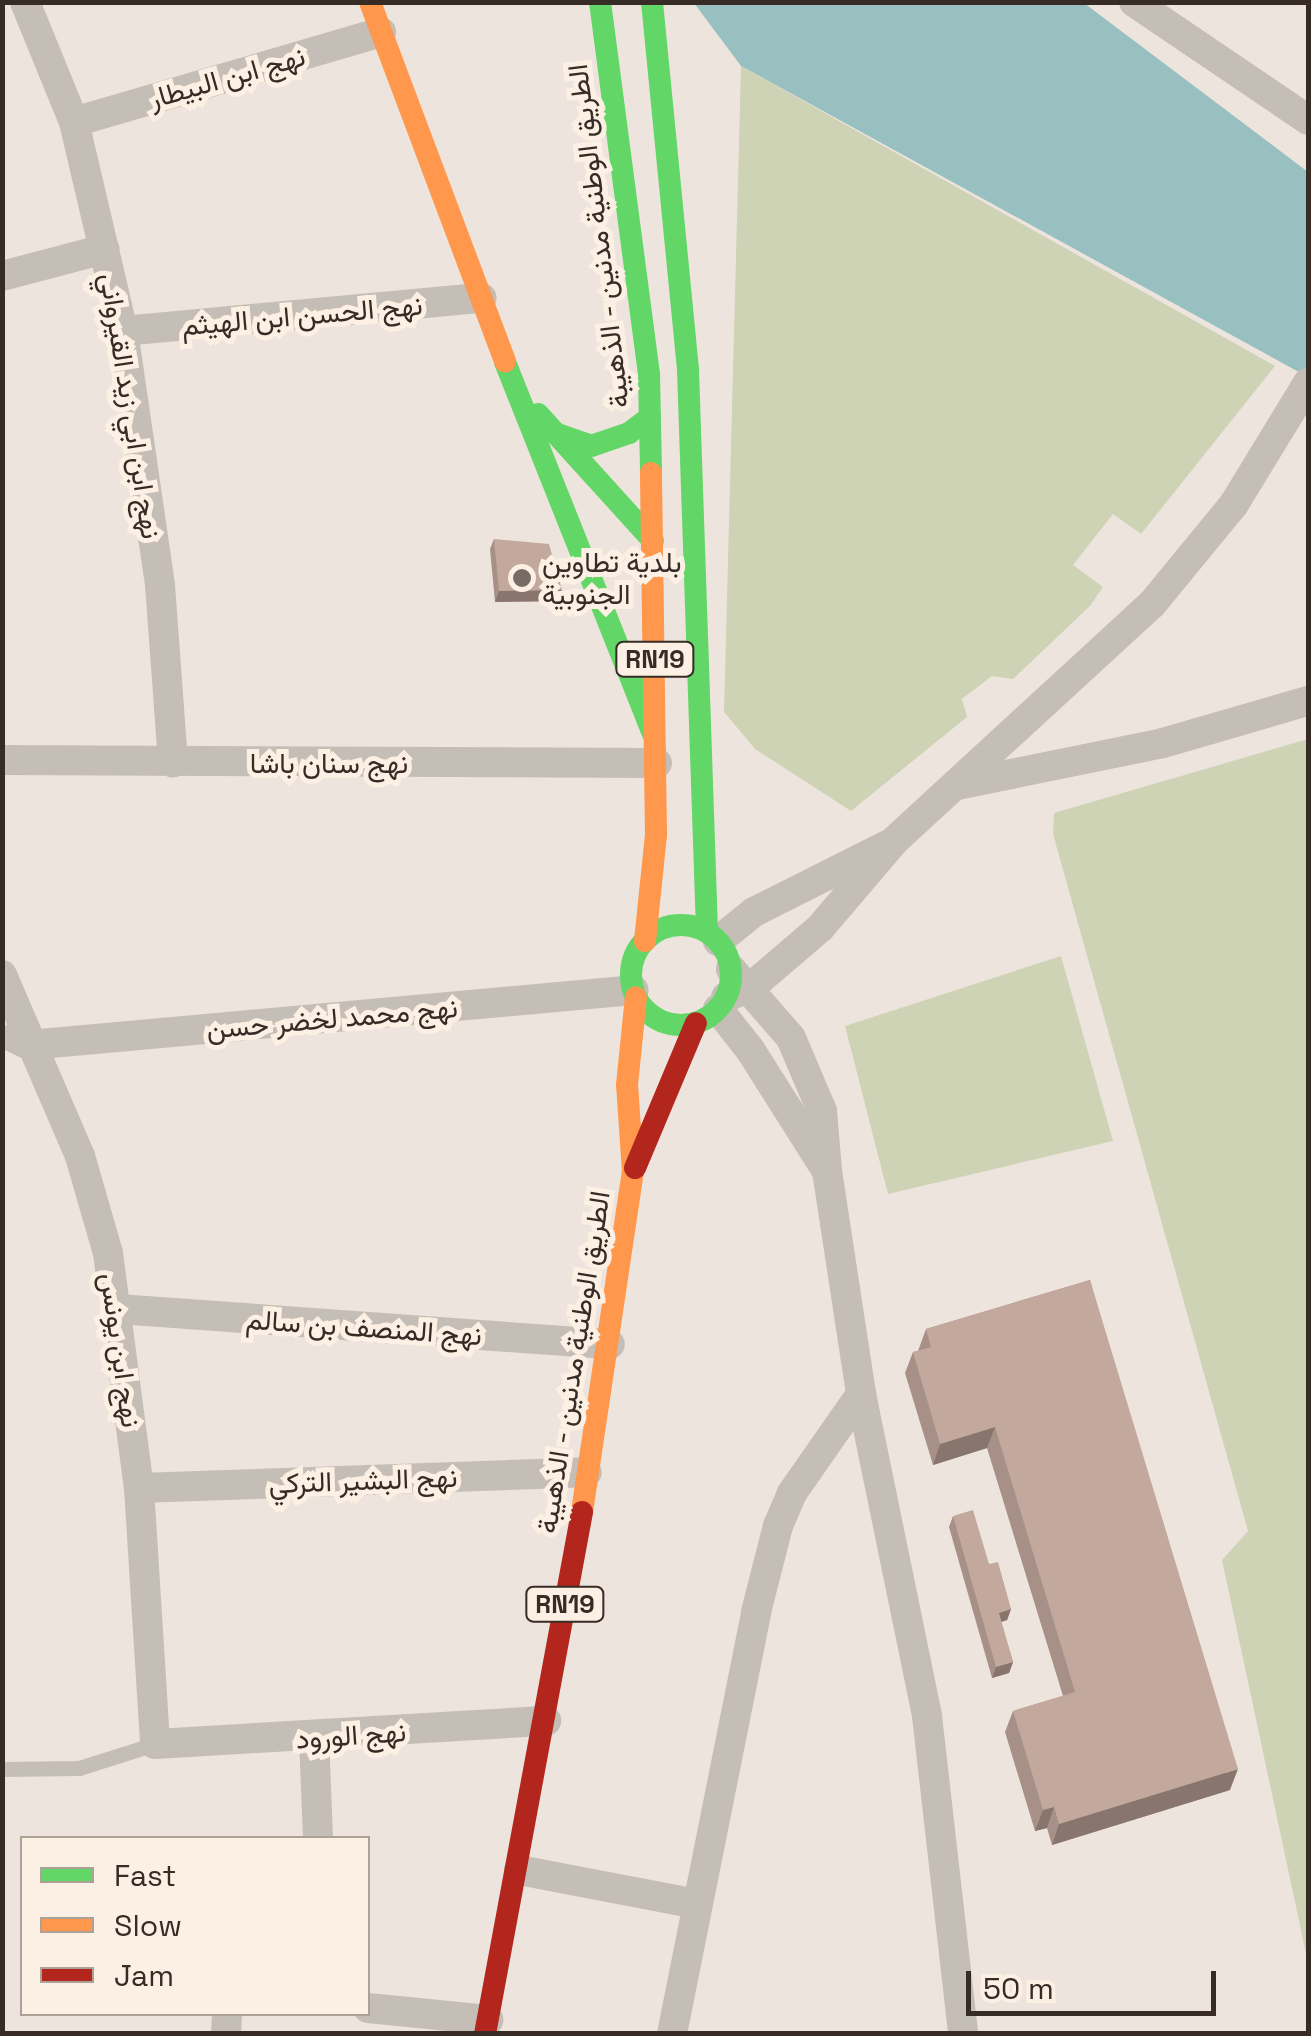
<!DOCTYPE html>
<html>
<head>
<meta charset="utf-8">
<style>
  body { margin:0 }
  #map { position:relative; width:1311px; height:2036px; overflow:hidden; background:#ede5dd; font-family:"Space Grotesk",Vazirmatn,sans-serif }
  div>[style] { position:absolute }
  .green>* { inset:0; background:#ced3b6 }
  .water>* { inset:0; background:#98c0c0 }
  .lane>* { height:15px; margin:-7.5px; padding:0 7.5px; transform-origin:7.5px; border-radius:7.5px; background:#c5beb7 }
  .street>* { height:30px; margin:-15px; padding:0 15px; transform-origin:15px; border-radius:15px; background:#c5beb7 }
  .fast>* { height:22px; margin:-11px; padding:0 11px; transform-origin:11px; border-radius:11px; background:#63d668 }
  .fast>.ring { margin:-11px; padding:0; box-sizing:content-box; background:none; border:22px solid #63d668; border-radius:50% }
  .slow>* { height:22px; margin:-11px; padding:0 11px; transform-origin:11px; border-radius:11px; background:#ff974d }
  .jam>* { height:22px; margin:-11px; padding:0 11px; transform-origin:11px; border-radius:11px; background:#b3261e }
  .wall>* { inset:0; background:#a79087 }
  .shaded-wall>* { inset:0; background:#88766e }
  .building>* { inset:0; background:#c2a89d }
  .dots>* { width:28px; height:28px; translate:-50% -50%; box-sizing:border-box; border:5px solid #fbf0e3; border-radius:50% }
  span { translate:-50% -50%; white-space:nowrap; text-align:center; line-height:1.15; -webkit-text-stroke:10px #fbf0e3; paint-order:stroke }
  .shield-label span { padding:2px 8px; background:#fbf0e3; border:2px solid; border-radius:8px; -webkit-text-stroke-width:0 }
  .shield-label { font-size:25px; color:#362b25; font-weight:700 }
  .street-label { font-size:28px; color:#362b25 }
  .poi-label { font-size:28px; color:#362b25 }
  .left { translate:0 -50%; text-align:left }
  .frame { position:absolute; inset:0; border:5px solid #362b25; pointer-events:none }
  .legend { position:absolute; left:20px; top:1836px; width:350px; height:180px; box-sizing:border-box; background:#fbf0e3; border:2px solid #aca197; margin:0; padding:12px 18px; list-style:none; font-size:30px; color:#362b25 }
  .legend li { display:flex; align-items:center; gap:20px; height:50px }
  .legend b { width:50px; border:2px solid #aca197 }
  .scale { position:absolute; left:966px; top:1971px; width:250px; height:45px; box-sizing:border-box; border:5px solid #362b25; border-top:0; padding-left:12px; font-size:30px; line-height:35px; white-space:nowrap; color:#362b25; -webkit-text-stroke:8px #fbf0e3; paint-order:stroke }
</style>
</head>
<body>
<div id="map">
  <div class="green">
    <div style="clip-path:polygon(741px 66px,1275px 366px,1141px 534px,1113px 514px,1073px 565px,1103px 587px,1090px 606px,1013px 679px,992px 676px,962px 699px,967px 717px,851px 811px,755px 749px,724px 712px)"></div>
    <div style="clip-path:polygon(1308px 739px,1308px 1963px,1222px 1560px,1248px 1531px,1053px 834px,1054px 813px)"></div>
    <div style="clip-path:polygon(1061px 956px,1113px 1141px,888px 1194px,845px 1026px)"></div>
  </div>
  <div class="water">
    <div style="clip-path:polygon(694px 3px,1084px 3px,1308px 172px,1308px 377px,741px 66px)"></div>
  </div>
  <div class="lane">
    <div style="left:2px;top:1769px;width:77px;rotate:-0.7deg"></div>
    <div style="left:79px;top:1768px;width:80px;rotate:-17.5deg"></div>
  </div>
  <div class="street">
    <div style="left:25px;top:2px;width:130px;rotate:67.8deg"></div>
    <div style="left:74px;top:122px;width:215px;rotate:76.8deg"></div>
    <div style="left:123px;top:331px;width:257px;rotate:81.7deg"></div>
    <div style="left:160px;top:585px;width:178px;rotate:85.8deg"></div>
    <div style="left:1134px;top:2px;width:210px;rotate:34.1deg"></div>
    <div style="left:74px;top:122px;width:320px;rotate:-16.3deg"></div>
    <div style="left:2px;top:276px;width:106px;rotate:-14.8deg"></div>
    <div style="left:123px;top:331px;width:360px;rotate:-5.3deg"></div>
    <div style="left:2px;top:760px;width:655px;rotate:0.26deg"></div>
    <div style="left:957px;top:785px;width:210px;rotate:-11.5deg"></div>
    <div style="left:1163px;top:743px;width:151px;rotate:-16.2deg"></div>
    <div style="left:718px;top:941px;width:46px;rotate:-38.9deg"></div>
    <div style="left:754px;top:912px;width:149px;rotate:-26.7deg"></div>
    <div style="left:731px;top:969px;width:91px;rotate:49deg"></div>
    <div style="left:791px;top:1038px;width:79px;rotate:67deg"></div>
    <div style="left:822px;top:1111px;width:60px;rotate:85.2deg"></div>
    <div style="left:827px;top:1171px;width:226px;rotate:81.3deg"></div>
    <div style="left:861px;top:1394px;width:329px;rotate:78.4deg"></div>
    <div style="left:927px;top:1716px;width:320px;rotate:83.5deg"></div>
    <div style="left:2px;top:975px;width:197px;rotate:66.7deg"></div>
    <div style="left:80px;top:1156px;width:101px;rotate:73.9deg"></div>
    <div style="left:108px;top:1253px;width:237px;rotate:82.5deg"></div>
    <div style="left:139px;top:1488px;width:256px;rotate:86.4deg"></div>
    <div style="left:155px;top:1744px;width:392px;rotate:-3.4deg"></div>
    <div style="left:726px;top:997px;width:27px;rotate:-22deg"></div>
    <div style="left:751px;top:987px;width:91px;rotate:-40.5deg"></div>
    <div style="left:820px;top:928px;width:114px;rotate:-49.6deg"></div>
    <div style="left:894px;top:841px;width:350px;rotate:-42.6deg"></div>
    <div style="left:1152px;top:604px;width:129px;rotate:-50.6deg"></div>
    <div style="left:1234px;top:504px;width:142px;rotate:-58.6deg"></div>
    <div style="left:718px;top:1009px;width:53px;rotate:51.8deg"></div>
    <div style="left:751px;top:1051px;width:138px;rotate:57.7deg"></div>
    <div style="left:14px;top:1038px;width:17px;rotate:25deg"></div>
    <div style="left:29px;top:1045px;width:607px;rotate:-5.19deg"></div>
    <div style="left:118px;top:1309px;width:493px;rotate:4.1deg"></div>
    <div style="left:139px;top:1488px;width:448px;rotate:-2deg"></div>
    <div style="left:314px;top:1738px;width:100px;rotate:87.7deg"></div>
    <div style="left:519px;top:1870px;width:181px;rotate:10.8deg"></div>
    <div style="left:368px;top:2008px;width:121px;rotate:5.7deg"></div>
    <div style="left:226px;top:2034px;width:20px;rotate:-87deg"></div>
    <div style="left:672px;top:2034px;width:430px;rotate:-78.7deg"></div>
    <div style="left:756px;top:1612px;width:89px;rotate:-75.7deg"></div>
    <div style="left:778px;top:1526px;width:36px;rotate:-67deg"></div>
    <div style="left:792px;top:1493px;width:121px;rotate:-55.1deg"></div>
  </div>
  <div class="fast">
    <div style="left:600px;top:2px;width:376px;rotate:82.5deg"></div>
    <div style="left:649px;top:375px;width:98px;rotate:88.8deg"></div>
    <div style="left:652px;top:2px;width:370px;rotate:84.4deg"></div>
    <div style="left:688px;top:370px;width:562px;rotate:88.06deg"></div>
    <div style="left:505px;top:362px;width:400px;rotate:68.3deg"></div>
    <div style="left:538px;top:414px;width:171px;rotate:47.8deg"></div>
    <div style="left:557px;top:434px;width:36px;rotate:19deg"></div>
    <div style="left:591px;top:446px;width:40px;rotate:-18.9deg"></div>
    <div style="left:629px;top:433px;width:26px;rotate:-37deg"></div>
    <div class="ring" style="left:631px;top:925px;width:78px;height:78px"></div>
  </div>
  <div class="slow">
    <div style="left:370px;top:2px;width:384px;rotate:69.4deg"></div>
    <div style="left:645px;top:941px;width:107px;rotate:-84.1deg"></div>
    <div style="left:656px;top:835px;width:362px;rotate:-90.8deg"></div>
    <div style="left:582px;top:1512px;width:344px;rotate:-81.5deg"></div>
    <div style="left:633px;top:1172px;width:87px;rotate:-93.9deg"></div>
    <div style="left:627px;top:1085px;width:88px;rotate:-84.2deg"></div>
  </div>
  <div class="jam">
    <div style="left:635px;top:1168px;width:157px;rotate:-67.2deg"></div>
    <div style="left:485px;top:2034px;width:531px;rotate:-79.47deg"></div>
  </div>
  <div class="wall">
    <div style="clip-path:polygon(494px 539px,558px 601px,495px 602px,490px 549px)"></div>
    <div style="clip-path:polygon(1090px 1280px,1230px 1790px,1052px 1845px,1047px 1828px,1035px 1831px,1005px 1732px,1013px 1711px,1063px 1696px,987px 1448px,933px 1465px,905px 1373px,913px 1352px,918px 1351px,926px 1329px)"></div>
    <div style="clip-path:polygon(953px 1516px,989px 1564px,1011px 1609px,1007px 1620px,1001px 1622px,1013px 1662px,1009px 1673px,992px 1678px,949px 1527px)"></div>
  </div>
  <div class="shaded-wall">
    <div style="clip-path:polygon(562px 590px,558px 601px,495px 602px,499px 591px)"></div>
    <div style="clip-path:polygon(995px 1427px,987px 1448px,933px 1465px,940px 1444px)"></div>
    <div style="clip-path:polygon(1011px 1609px,1007px 1620px,995px 1624px,999px 1613px)"></div>
    <div style="clip-path:polygon(1013px 1662px,1009px 1673px,992px 1678px,996px 1667px)"></div>
    <div style="clip-path:polygon(1238px 1769px,1230px 1790px,1052px 1845px,1059px 1824px)"></div>
    <div style="clip-path:polygon(1054px 1807px,1047px 1828px,1035px 1831px,1043px 1810px)"></div>
  </div>
  <div class="building">
    <div style="clip-path:polygon(494px 539px,549px 544px,562px 590px,499px 591px)"></div>
    <div style="clip-path:polygon(1090px 1280px,1238px 1769px,1059px 1824px,1054px 1807px,1043px 1810px,1013px 1711px,1075px 1692px,995px 1427px,940px 1444px,913px 1352px,931px 1347px,926px 1329px)"></div>
    <div style="clip-path:polygon(973px 1510px,989px 1564px,998px 1562px,1011px 1609px,999px 1613px,1013px 1662px,996px 1667px,953px 1516px)"></div>
  </div>
  <div class="dots">
    <div style="left:522px;top:578px;background:#766c65"></div>
  </div>
  <div class="shield-label">
    <span style="left:655px;top:659px">RN19</span>
    <span style="left:565px;top:1604px">RN19</span>
  </div>
  <div class="street-label">
    <span style="left:227px;top:77px;rotate:-16deg">نهج ابن البيطار</span>
    <span style="left:598px;top:236px;rotate:-97deg">الطريق الوطنية مدنين - الذهيبة</span>
    <span style="left:302px;top:315px;rotate:-5deg">نهج الحسن ابن الهيثم</span>
    <span style="left:131px;top:406px;rotate:81deg">نهج ابن ابي زيد القيرواني</span>
    <span style="left:329px;top:763px">نهج سنان باشا</span>
    <span style="left:332px;top:1018px;rotate:-5deg">نهج محمد لخضر حسن</span>
    <span style="left:364px;top:1327px;rotate:4deg">نهج المنصف بن سالم</span>
    <span style="left:121px;top:1350px;rotate:82deg">نهج ابن يونس</span>
    <span style="left:573px;top:1362px;rotate:-81deg">الطريق الوطنية مدنين - الذهيبة</span>
    <span style="left:363px;top:1480px;rotate:-2deg">نهج البشير التركي</span>
    <span style="left:351px;top:1735px;rotate:-4deg">نهج الورود</span>
  </div>
  <div class="poi-label">
    <span class="left" style="left:542px;top:578px">بلدية تطاوين<br>الجنوبية</span>
  </div>
  <div class="frame"></div>
  <ul class="legend">
  <li><b style="height:12px;background:#63d668"></b>Fast</li>
  <li><b style="height:12px;background:#ff974d"></b>Slow</li>
  <li><b style="height:12px;background:#b3261e"></b>Jam</li>
  </ul>
  <div class="scale">50 m</div>
</div>
</body>
</html>
